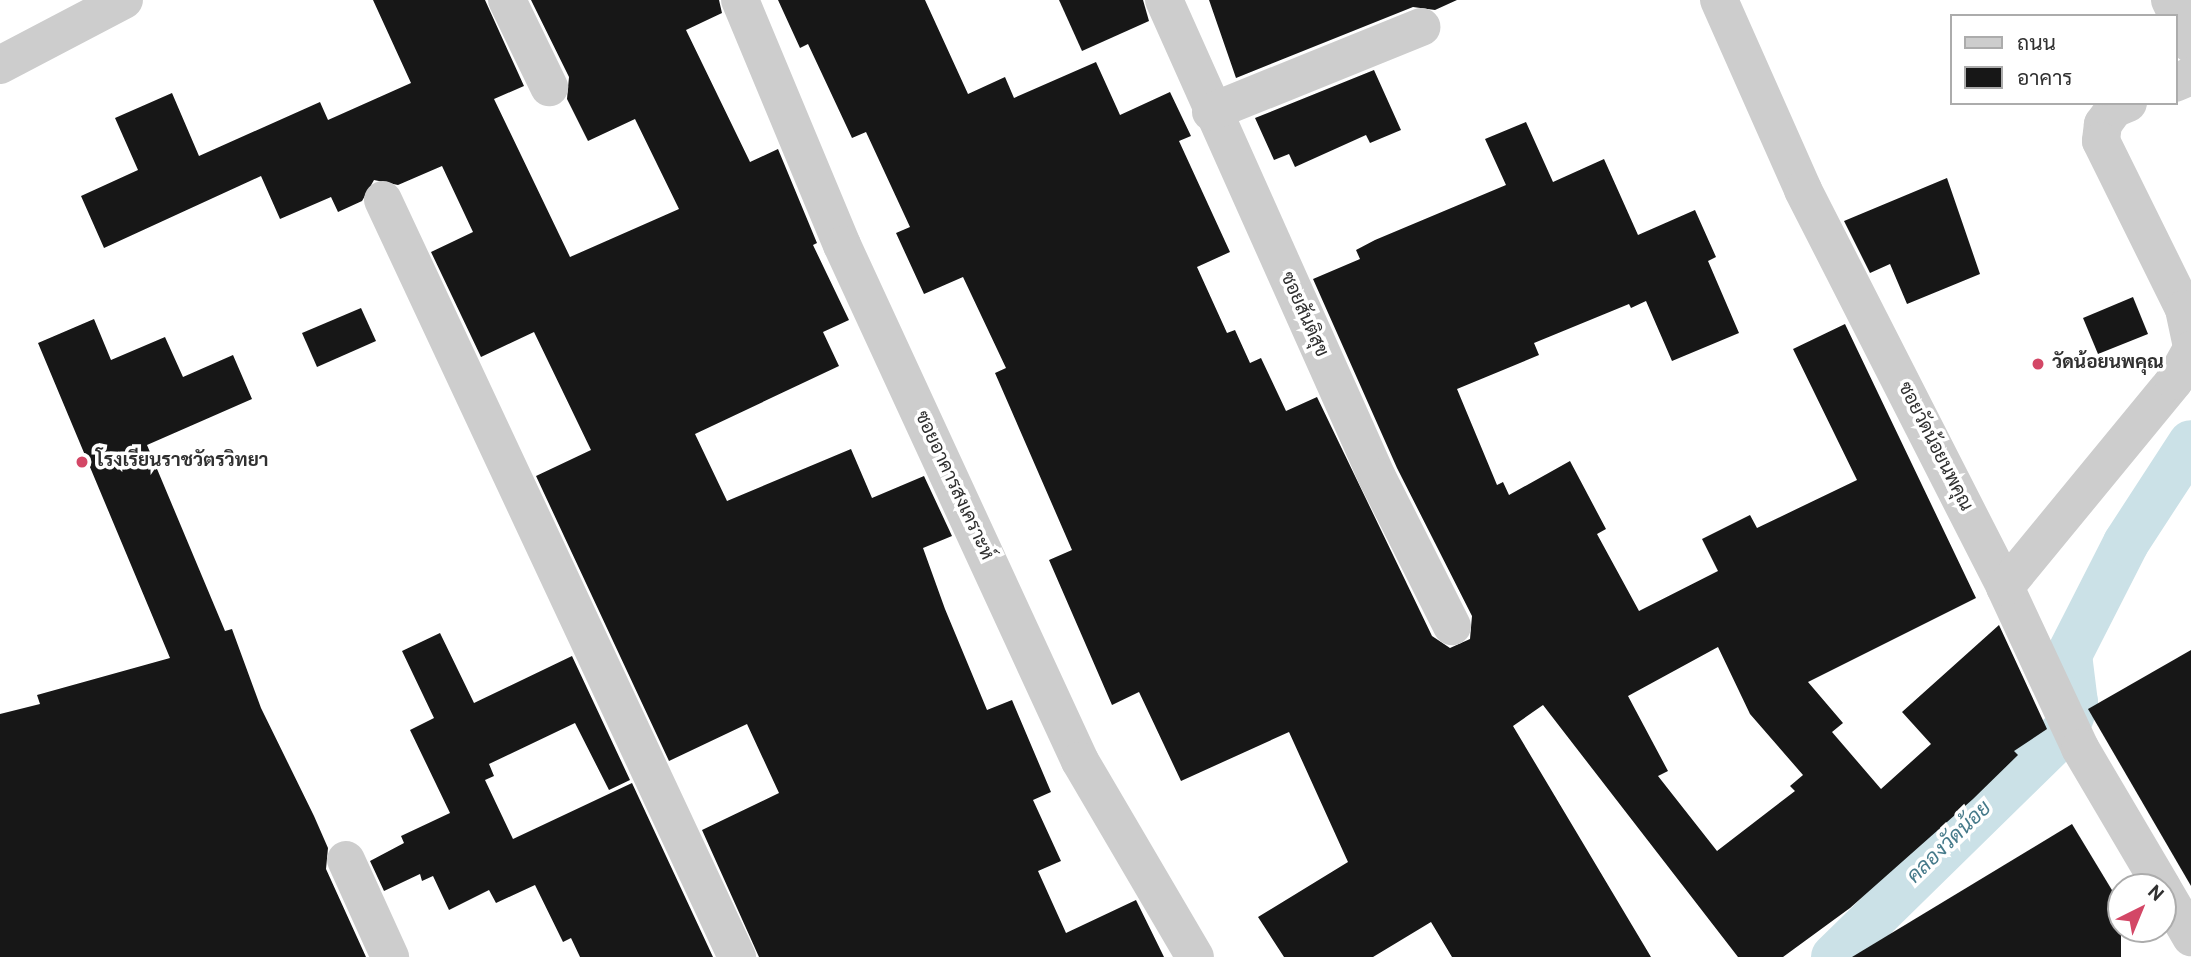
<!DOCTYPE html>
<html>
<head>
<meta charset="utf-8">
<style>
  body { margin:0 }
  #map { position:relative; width:2191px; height:957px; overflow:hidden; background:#fff; font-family:Overpass,Sarabun,sans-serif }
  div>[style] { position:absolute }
  .canal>* { height:46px; margin:-23px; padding:0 23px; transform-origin:23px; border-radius:23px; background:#cbe1e7 }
  .building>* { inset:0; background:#171717 }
  .minor>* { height:38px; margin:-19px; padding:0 19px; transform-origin:19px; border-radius:19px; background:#cdcdcd }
  .dots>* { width:19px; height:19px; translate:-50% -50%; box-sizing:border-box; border:4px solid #fff; border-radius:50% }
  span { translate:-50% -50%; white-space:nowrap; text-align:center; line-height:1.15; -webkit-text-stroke:7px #fff; paint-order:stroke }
  .street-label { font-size:19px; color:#303030 }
  .poi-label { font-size:19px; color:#303030; font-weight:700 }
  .left { translate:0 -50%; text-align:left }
  .water-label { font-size:21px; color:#467a8a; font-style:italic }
  .legend { position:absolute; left:1950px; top:14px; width:228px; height:91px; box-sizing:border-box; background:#fff; border:2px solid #acacac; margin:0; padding:9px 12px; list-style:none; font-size:21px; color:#303030 }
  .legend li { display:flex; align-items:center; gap:14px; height:35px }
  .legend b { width:35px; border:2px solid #acacac }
  .north { position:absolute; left:2107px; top:873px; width:70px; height:70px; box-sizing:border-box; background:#fff; border:2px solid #acacac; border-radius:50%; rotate:43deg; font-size:19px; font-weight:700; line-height:28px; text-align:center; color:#303030 }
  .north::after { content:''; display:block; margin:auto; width:24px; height:32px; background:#d34766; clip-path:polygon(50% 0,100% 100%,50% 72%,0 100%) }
</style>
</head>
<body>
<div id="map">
  <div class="canal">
    <div style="left:2071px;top:717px;width:15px;rotate:-74deg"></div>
    <div style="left:2075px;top:703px;width:48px;rotate:-97.1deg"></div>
    <div style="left:2069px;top:655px;width:126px;rotate:-63deg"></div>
    <div style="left:2126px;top:543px;width:119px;rotate:-57deg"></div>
    <div style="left:1834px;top:957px;width:326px;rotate:-44.4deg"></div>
  </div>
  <div class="building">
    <div style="clip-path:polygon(373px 0,485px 0,524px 86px,494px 99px,570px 257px,679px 209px,635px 119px,588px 141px,567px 99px,569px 77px,531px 0,719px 0,722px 13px,686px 30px,750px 162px,778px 149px,817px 243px,813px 245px,849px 320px,823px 332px,839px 366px,695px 434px,727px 501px,851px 449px,872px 498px,924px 476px,952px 536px,923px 548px,945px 609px,987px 710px,1012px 700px,1051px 792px,1033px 800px,1061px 861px,1038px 871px,1066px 933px,1136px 900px,1164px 957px,759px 957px,702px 830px,779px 793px,747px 724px,669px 761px,536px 476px,591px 450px,534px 332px,481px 357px,431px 252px,473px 232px,442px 166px,398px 185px,374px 180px,362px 201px,338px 212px,331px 197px,280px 219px,261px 176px,104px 248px,81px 196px,138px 170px,115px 118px,172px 93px,199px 156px,320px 102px,328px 120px,411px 83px)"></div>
    <div style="clip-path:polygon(evenodd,778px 0,925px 0,968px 94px,1005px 77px,1014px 98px,1096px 62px,1120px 115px,1170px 92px,1191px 136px,1179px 141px,1230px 252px,1197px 267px,1227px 333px,1235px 330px,1250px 363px,1261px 358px,1286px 411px,1317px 397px,1432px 636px,1450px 648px,1470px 639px,1472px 616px,1397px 468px,1313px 279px,1360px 259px,1356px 250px,1375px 240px,1506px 185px,1485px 139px,1526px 122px,1553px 182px,1604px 159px,1638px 235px,1695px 210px,1716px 257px,1708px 261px,1739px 333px,1672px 361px,1646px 301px,1631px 308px,1629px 304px,1534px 343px,1539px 355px,1457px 389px,1497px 485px,1503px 482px,1509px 495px,1570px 461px,1606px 529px,1597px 534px,1639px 611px,1718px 571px,1702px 539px,1750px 515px,1757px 528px,1857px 480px,1793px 349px,1845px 324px,1976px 598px,1808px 682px,1843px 723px,1832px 732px,1881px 789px,1931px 744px,1902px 712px,1999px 625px,2047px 729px,2014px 751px,2018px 755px,1973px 799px,1850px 908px,1783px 957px,1738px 957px,1543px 705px,1513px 726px,1651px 957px,1452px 957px,1431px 922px,1373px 957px,1284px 957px,1258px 917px,1348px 862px,1289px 732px,1181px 781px,1139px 692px,1112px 705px,1049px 560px,1072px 550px,995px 373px,1006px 368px,963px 277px,924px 294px,896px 233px,910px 227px,866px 132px,852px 138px,808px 44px,800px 48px,778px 0,1718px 647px,1750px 714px,1803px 775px,1790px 786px,1795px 791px,1717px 851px,1658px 776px,1668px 771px,1628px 696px,1718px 647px)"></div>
    <div style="clip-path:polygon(1059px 0,1143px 0,1149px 21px,1082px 51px)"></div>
    <div style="clip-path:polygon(1209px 0,1457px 0,1435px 10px,1413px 7px,1236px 78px)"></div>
    <div style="clip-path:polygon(1374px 70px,1401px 130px,1370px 143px,1366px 135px,1295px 167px,1289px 154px,1274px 160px,1255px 118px)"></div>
    <div style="clip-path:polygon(1947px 178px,1980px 274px,1907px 304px,1890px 264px,1870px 273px,1844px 221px)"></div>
    <div style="clip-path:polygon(2133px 297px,2148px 334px,2098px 354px,2083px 318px)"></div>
    <div style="clip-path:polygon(361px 308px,376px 341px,317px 367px,302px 333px)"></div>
    <div style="clip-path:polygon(94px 319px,111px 360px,165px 337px,183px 377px,233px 355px,252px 399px,147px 445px,225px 631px,232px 629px,261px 708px,314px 816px,328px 848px,326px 869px,366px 957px,0 957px,0 714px,40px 704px,37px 695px,170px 658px,38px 343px)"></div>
    <div style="clip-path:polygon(440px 633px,474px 703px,572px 656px,630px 780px,609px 790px,575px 723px,489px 764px,494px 776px,485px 780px,513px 839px,632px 783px,713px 957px,580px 957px,571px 938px,563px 942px,535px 885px,496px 903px,489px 890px,449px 910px,433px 876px,422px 881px,420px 874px,384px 891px,370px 861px,404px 843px,401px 836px,450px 813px,410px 730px,434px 718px,402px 651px)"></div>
    <div style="clip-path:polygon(2191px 650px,2191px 886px,2088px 709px)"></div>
    <div style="clip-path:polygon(2072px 824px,2121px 905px,2121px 957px,1852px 957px)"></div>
  </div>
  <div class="minor">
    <div style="left:507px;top:0;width:97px;rotate:64.2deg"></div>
    <div style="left:740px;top:0;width:265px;rotate:67.4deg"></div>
    <div style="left:842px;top:245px;width:568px;rotate:65.24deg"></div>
    <div style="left:1080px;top:761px;width:227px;rotate:59.6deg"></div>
    <div style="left:1164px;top:0;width:522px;rotate:65.94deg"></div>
    <div style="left:1377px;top:477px;width:167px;rotate:63.3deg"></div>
    <div style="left:1719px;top:0;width:208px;rotate:66.1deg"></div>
    <div style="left:1803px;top:190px;width:445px;rotate:63deg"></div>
    <div style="left:2005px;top:587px;width:178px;rotate:65deg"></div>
    <div style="left:2080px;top:748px;width:161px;rotate:59.5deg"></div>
    <div style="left:2170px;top:0;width:49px;rotate:64.5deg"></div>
    <div style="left:0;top:65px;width:140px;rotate:-27.7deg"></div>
    <div style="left:2175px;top:83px;width:17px;rotate:-24deg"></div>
    <div style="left:2128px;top:103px;width:15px;rotate:157deg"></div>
    <div style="left:2114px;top:109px;width:19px;rotate:126deg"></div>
    <div style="left:2103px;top:124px;width:17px;rotate:97deg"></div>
    <div style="left:2101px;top:141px;width:187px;rotate:63.7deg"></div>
    <div style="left:2184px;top:309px;width:35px;rotate:78deg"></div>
    <div style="left:1211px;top:112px;width:227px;rotate:-22deg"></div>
    <div style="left:383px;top:200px;width:836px;rotate:64.94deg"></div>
    <div style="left:2005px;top:587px;width:266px;rotate:-50.6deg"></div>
    <div style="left:2174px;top:381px;width:35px;rotate:-61deg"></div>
    <div style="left:346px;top:860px;width:107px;rotate:65.6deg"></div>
    <div style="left:2163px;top:889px;width:56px;rotate:59.7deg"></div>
  </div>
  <div class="dots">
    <div style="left:2038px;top:364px;background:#d34766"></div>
    <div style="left:82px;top:462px;background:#d34766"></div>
  </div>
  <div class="street-label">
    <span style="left:1303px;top:315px;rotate:66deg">ซอยสันติสุข</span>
    <span style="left:1934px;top:447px;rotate:63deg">ซอยวัดน้อยนพคุณ</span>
    <span style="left:953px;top:486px;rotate:65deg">ซอยอาคารสงเคราะห์</span>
  </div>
  <div class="poi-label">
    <span class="left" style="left:2052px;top:364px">วัดน้อยนพคุณ</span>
    <span class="left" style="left:96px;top:462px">โรงเรียนราชวัตรวิทยา</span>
  </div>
  <div class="water-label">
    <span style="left:1950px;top:843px;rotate:-44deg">คลองวัดน้อย</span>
  </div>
  <ul class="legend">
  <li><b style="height:9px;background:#cdcdcd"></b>ถนน</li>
  <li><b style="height:19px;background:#171717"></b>อาคาร</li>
  </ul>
  <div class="north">N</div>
</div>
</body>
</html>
